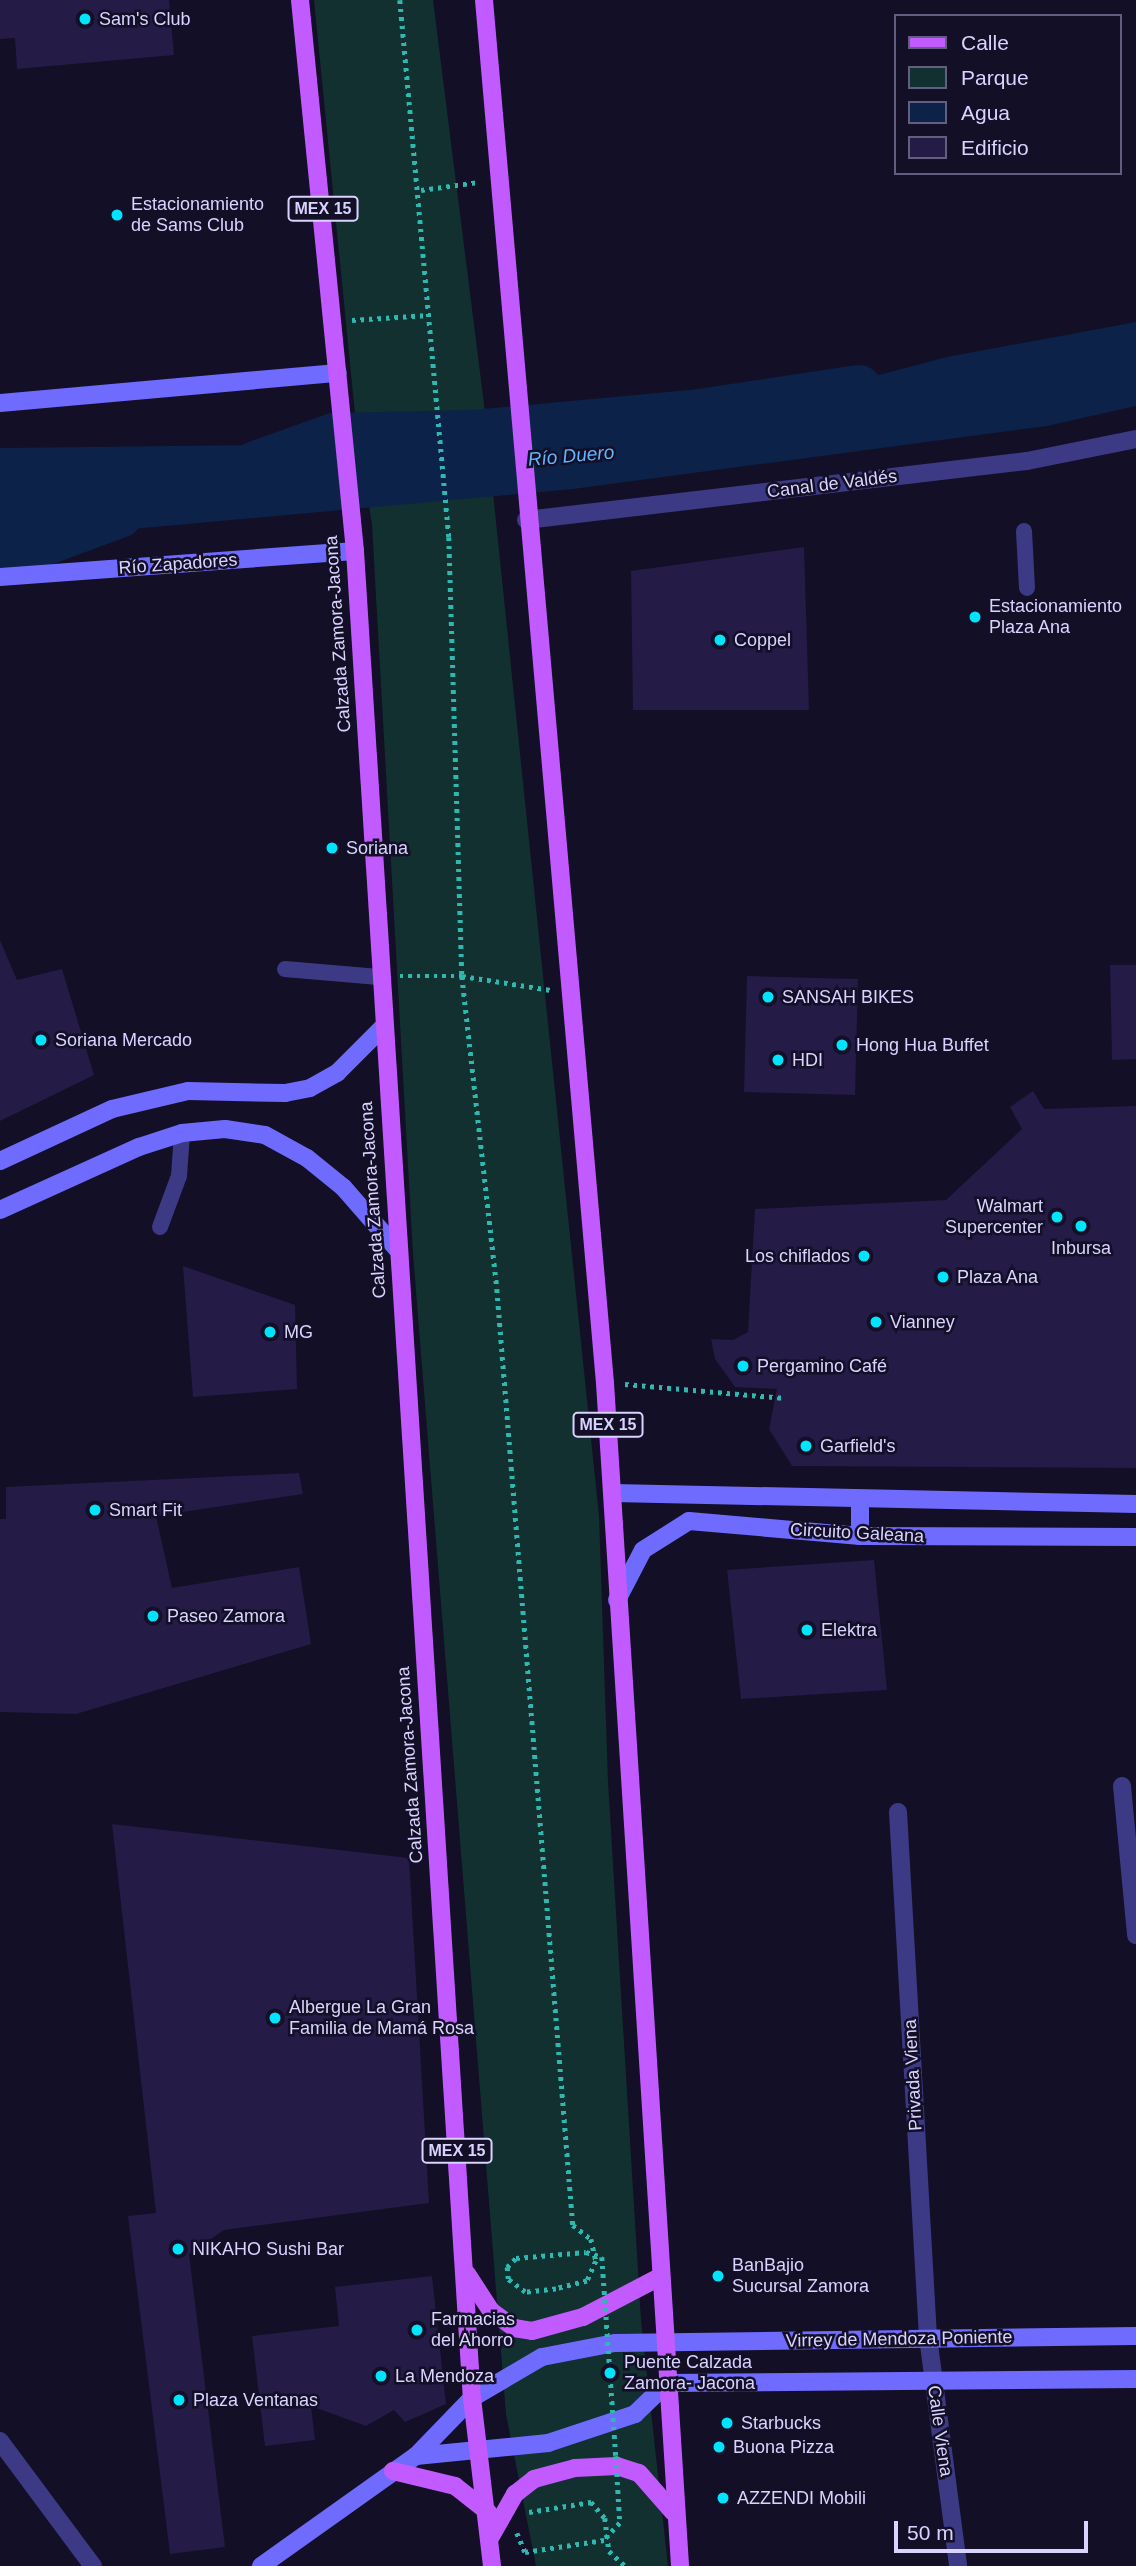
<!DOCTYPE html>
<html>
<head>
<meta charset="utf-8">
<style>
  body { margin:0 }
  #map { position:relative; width:1136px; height:2566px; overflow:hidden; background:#130f26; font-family:Helvetica,sans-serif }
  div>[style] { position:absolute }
  .green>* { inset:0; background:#12302f }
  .water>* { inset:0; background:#0c2248 }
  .river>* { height:47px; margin:-23.5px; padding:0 23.5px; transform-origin:23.5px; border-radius:23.5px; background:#0c2248 }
  .building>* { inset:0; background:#241b47 }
  .path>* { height:4.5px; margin-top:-2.25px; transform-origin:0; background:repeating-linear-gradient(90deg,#2fb8b0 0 3.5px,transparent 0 8.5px) }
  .lane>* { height:16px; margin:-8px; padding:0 8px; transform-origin:8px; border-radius:8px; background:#3d3a85 }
  .street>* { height:18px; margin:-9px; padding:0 9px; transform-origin:9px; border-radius:9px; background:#3d3a85 }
  .secondary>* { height:18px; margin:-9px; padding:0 9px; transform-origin:9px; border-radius:9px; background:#6f6bff }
  .primary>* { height:18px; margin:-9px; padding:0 9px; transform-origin:9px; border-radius:9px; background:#c25bff }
  .path-bridge>* { height:4.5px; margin-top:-2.25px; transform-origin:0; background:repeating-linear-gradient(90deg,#2fb8b0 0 3.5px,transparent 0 8.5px) }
  .dots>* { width:19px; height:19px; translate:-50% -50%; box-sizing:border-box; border:4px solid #130f26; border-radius:50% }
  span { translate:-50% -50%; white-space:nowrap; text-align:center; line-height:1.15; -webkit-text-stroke:5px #130f26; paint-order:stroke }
  .shield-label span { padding:2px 5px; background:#130f26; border:2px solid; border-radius:5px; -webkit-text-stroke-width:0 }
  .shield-label { font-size:16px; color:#d9d4ff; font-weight:700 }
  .poi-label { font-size:18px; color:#d9d4ff }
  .left { translate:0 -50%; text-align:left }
  .right { translate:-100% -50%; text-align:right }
  .street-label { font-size:18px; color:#d9d4ff }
  .water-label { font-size:19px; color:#62b6ff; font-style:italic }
  .legend { position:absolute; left:894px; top:14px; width:228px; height:161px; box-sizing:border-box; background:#130f26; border:2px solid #625e7d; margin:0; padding:9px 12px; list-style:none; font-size:21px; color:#d9d4ff }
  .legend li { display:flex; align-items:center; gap:14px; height:35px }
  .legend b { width:35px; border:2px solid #625e7d }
  .scale { position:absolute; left:894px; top:2521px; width:194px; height:32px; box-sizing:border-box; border:4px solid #d9d4ff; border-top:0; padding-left:9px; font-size:21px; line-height:24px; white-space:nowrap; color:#d9d4ff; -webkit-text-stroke:5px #130f26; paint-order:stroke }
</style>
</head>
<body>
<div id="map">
  <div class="green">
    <div style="clip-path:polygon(314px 0,433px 0,483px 396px,599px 1516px,608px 1782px,641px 2320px,668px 2566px,536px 2566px,506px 2414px,413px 1254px,372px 525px,355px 414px)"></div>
  </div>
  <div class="water">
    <div style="clip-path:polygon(1136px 322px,1136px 406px,1047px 426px,573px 489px,0 541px,0 448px,260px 445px,556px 430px,765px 405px,947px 357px)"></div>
  </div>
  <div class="river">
    <div style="left:255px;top:464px;width:83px;rotate:-19.7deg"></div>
    <div style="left:333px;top:436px;width:140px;rotate:-1.2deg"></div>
    <div style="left:473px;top:433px;width:227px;rotate:-5.3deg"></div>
    <div style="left:699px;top:412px;width:161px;rotate:-8.6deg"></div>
    <div style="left:0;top:551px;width:27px;rotate:-6deg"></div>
    <div style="left:27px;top:548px;width:98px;rotate:-20.3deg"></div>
  </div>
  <div class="building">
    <div style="clip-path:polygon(0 0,169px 0,174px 55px,17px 69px,15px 38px,0 39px)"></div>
    <div style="clip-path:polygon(804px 547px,809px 710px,633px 710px,631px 571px)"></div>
    <div style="clip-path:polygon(0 940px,17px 980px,62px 969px,94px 1075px,0 1121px)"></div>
    <div style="clip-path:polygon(1110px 965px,1136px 965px,1136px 1059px,1112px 1060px)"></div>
    <div style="clip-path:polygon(747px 976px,858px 979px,855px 1095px,744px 1092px)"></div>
    <div style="clip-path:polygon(1033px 1091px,1044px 1109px,1136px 1106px,1136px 1468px,792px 1466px,769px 1429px,777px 1389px,735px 1387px,715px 1359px,711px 1339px,733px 1340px,748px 1332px,755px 1209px,946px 1200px,1022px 1129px,1010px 1107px)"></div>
    <div style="clip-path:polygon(183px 1266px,295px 1305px,297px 1389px,193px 1397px)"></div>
    <div style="clip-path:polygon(299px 1473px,303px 1494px,156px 1516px,172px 1588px,299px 1567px,311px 1644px,76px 1714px,0 1712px,0 1519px,6px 1519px,6px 1487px)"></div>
    <div style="clip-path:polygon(874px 1560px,887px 1690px,741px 1699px,727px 1570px)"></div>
    <div style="clip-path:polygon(112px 1824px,409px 1858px,429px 2203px,224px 2230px,189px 2254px,225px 2547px,170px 2554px,128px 2216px,156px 2213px)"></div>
    <div style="clip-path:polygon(432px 2276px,446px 2404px,405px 2422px,394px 2410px,366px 2426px,311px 2406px,315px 2440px,265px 2446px,252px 2336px,339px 2326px,335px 2287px)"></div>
  </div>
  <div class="path">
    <div style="left:400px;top:0;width:539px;rotate:84.79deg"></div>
    <div style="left:449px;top:537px;width:439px;rotate:88.3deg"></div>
    <div style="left:462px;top:976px;width:315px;rotate:83.6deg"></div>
    <div style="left:497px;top:1289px;width:939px;rotate:85.36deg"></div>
    <div style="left:573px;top:2225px;width:23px;rotate:38deg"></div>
    <div style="left:591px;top:2239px;width:23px;rotate:77deg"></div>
    <div style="left:596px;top:2261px;width:22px;rotate:114deg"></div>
    <div style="left:587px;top:2281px;width:32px;rotate:166deg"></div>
    <div style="left:556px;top:2289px;width:31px;rotate:174deg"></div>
    <div style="left:525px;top:2292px;width:21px;rotate:-143deg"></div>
    <div style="left:508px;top:2279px;width:12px;rotate:-95deg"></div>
    <div style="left:507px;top:2267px;width:13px;rotate:-45deg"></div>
    <div style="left:516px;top:2258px;width:70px;rotate:-4.9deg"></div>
    <div style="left:421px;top:190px;width:59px;rotate:-7.9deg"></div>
    <div style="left:352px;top:320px;width:76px;rotate:-3.8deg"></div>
    <div style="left:400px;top:976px;width:62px"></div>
    <div style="left:462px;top:976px;width:90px;rotate:8.9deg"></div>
    <div style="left:625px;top:1384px;width:161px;rotate:5deg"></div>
    <div style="left:529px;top:2512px;width:63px;rotate:-9.2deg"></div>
    <div style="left:591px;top:2502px;width:21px;rotate:49deg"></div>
    <div style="left:605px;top:2518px;width:33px;rotate:83deg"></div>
    <div style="left:609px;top:2551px;width:22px;rotate:43deg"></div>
    <div style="left:517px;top:2533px;width:21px;rotate:67deg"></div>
    <div style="left:525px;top:2552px;width:80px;rotate:-8.6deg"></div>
  </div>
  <div class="lane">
    <div style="left:1024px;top:531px;width:57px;rotate:87deg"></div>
    <div style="left:285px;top:969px;width:94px;rotate:4.9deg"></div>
    <div style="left:160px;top:1227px;width:54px;rotate:-69.6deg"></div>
    <div style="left:179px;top:1176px;width:43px;rotate:-86deg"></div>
  </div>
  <div class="street">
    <div style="left:526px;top:520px;width:504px;rotate:-6.72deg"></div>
    <div style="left:1027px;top:461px;width:111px;rotate:-11.4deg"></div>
    <div style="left:1122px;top:1786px;width:150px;rotate:84.6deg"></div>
    <div style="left:898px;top:1812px;width:526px;rotate:86.73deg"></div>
    <div style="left:928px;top:2337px;width:231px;rotate:82.5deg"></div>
    <div style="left:0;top:2441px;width:156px;rotate:53.4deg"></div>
  </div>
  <div class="secondary">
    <div style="left:0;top:403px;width:339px;rotate:-5.1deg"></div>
    <div style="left:0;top:577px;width:356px;rotate:-4.2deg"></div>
    <div style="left:0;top:1161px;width:123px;rotate:-24.9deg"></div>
    <div style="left:112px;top:1109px;width:78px;rotate:-13.3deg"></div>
    <div style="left:188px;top:1091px;width:97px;rotate:1.2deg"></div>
    <div style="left:285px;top:1093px;width:25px;rotate:-11deg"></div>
    <div style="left:310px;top:1088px;width:31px;rotate:-29deg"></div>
    <div style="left:337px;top:1073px;width:64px;rotate:-45deg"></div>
    <div style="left:0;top:1210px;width:153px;rotate:-24.4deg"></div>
    <div style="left:139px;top:1147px;width:45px;rotate:-18deg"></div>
    <div style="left:182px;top:1133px;width:43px;rotate:-5.3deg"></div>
    <div style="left:225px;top:1129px;width:40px;rotate:8.5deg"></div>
    <div style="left:265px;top:1135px;width:48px;rotate:28.7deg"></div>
    <div style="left:307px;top:1158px;width:46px;rotate:38.9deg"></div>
    <div style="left:343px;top:1187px;width:82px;rotate:48.9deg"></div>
    <div style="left:613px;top:1493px;width:523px;rotate:1.2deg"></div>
    <div style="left:860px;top:1536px;width:35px;rotate:-90deg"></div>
    <div style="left:617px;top:1600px;width:56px;rotate:-62.5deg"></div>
    <div style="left:643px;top:1550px;width:54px;rotate:-32.2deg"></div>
    <div style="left:689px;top:1521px;width:172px;rotate:5deg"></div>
    <div style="left:860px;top:1536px;width:276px;rotate:0.2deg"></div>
    <div style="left:416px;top:2456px;width:133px;rotate:-5.6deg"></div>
    <div style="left:548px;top:2443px;width:92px;rotate:-18.4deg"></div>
    <div style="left:635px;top:2414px;width:45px;rotate:-44.1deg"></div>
    <div style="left:667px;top:2383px;width:469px;rotate:-0.5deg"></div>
    <div style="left:261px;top:2566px;width:190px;rotate:-35.4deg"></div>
    <div style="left:416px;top:2456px;width:81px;rotate:-46deg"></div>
    <div style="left:472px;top:2398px;width:81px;rotate:-30.4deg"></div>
    <div style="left:542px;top:2357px;width:74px;rotate:-10.9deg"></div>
    <div style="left:615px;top:2343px;width:521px;rotate:-0.77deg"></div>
  </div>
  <div class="primary">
    <div style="left:300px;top:0;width:554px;rotate:84.3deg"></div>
    <div style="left:355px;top:551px;width:1851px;rotate:86.38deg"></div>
    <div style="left:472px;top:2398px;width:169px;rotate:83.2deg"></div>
    <div style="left:484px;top:0;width:1388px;rotate:85deg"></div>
    <div style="left:605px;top:1383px;width:1185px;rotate:86.37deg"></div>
    <div style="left:467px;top:2274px;width:44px;rotate:57deg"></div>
    <div style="left:491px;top:2311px;width:29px;rotate:36deg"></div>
    <div style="left:514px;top:2328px;width:18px;rotate:9deg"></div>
    <div style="left:532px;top:2331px;width:53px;rotate:-15.4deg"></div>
    <div style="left:583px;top:2317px;width:87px;rotate:-27.5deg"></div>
    <div style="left:393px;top:2471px;width:64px;rotate:13.6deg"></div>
    <div style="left:455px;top:2486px;width:42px;rotate:38.2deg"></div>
    <div style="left:490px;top:2538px;width:51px;rotate:-60.4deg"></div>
    <div style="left:515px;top:2494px;width:24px;rotate:-38deg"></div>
    <div style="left:534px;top:2479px;width:42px;rotate:-15deg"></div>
    <div style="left:575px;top:2468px;width:42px;rotate:-2.7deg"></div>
    <div style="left:617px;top:2466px;width:23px;rotate:18deg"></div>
    <div style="left:639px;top:2473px;width:52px;rotate:48.9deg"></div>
  </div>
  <div class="path-bridge">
    <div style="left:586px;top:2252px;width:17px;rotate:17deg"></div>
    <div style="left:602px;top:2257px;width:199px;rotate:86deg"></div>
    <div style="left:616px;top:2456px;width:67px;rotate:86.6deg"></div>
    <div style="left:620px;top:2523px;width:23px;rotate:133deg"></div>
  </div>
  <div class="dots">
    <div style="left:85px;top:19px;background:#00e5ff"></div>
    <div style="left:117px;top:215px;background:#00e5ff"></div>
    <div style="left:975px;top:617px;background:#00e5ff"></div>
    <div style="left:720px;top:640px;background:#00e5ff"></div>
    <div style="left:332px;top:848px;background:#00e5ff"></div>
    <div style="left:768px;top:997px;background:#00e5ff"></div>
    <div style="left:41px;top:1040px;background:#00e5ff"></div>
    <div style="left:842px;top:1045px;background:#00e5ff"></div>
    <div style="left:778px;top:1060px;background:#00e5ff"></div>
    <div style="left:1057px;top:1217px;background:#00e5ff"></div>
    <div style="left:1081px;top:1226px;background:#00e5ff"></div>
    <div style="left:864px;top:1256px;background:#00e5ff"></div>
    <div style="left:943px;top:1277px;background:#00e5ff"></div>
    <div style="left:876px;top:1322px;background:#00e5ff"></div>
    <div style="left:270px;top:1332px;background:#00e5ff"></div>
    <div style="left:743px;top:1366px;background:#00e5ff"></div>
    <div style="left:806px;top:1446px;background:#00e5ff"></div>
    <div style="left:95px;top:1510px;background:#00e5ff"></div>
    <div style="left:153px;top:1616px;background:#00e5ff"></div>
    <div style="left:807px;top:1630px;background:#00e5ff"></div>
    <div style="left:275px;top:2018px;background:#00e5ff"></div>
    <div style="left:178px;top:2249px;background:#00e5ff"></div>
    <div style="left:718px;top:2276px;background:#00e5ff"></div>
    <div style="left:417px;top:2330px;background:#00e5ff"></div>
    <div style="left:610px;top:2373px;background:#00e5ff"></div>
    <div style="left:381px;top:2376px;background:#00e5ff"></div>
    <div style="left:179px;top:2400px;background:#00e5ff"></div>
    <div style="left:727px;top:2423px;background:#00e5ff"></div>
    <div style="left:719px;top:2447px;background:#00e5ff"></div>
    <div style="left:723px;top:2498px;background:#00e5ff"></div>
  </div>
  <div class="shield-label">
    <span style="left:323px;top:209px">MEX 15</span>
    <span style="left:608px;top:1425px">MEX 15</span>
    <span style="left:457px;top:2151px">MEX 15</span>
  </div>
  <div class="poi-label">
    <span class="left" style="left:99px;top:19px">Sam's Club</span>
    <span class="left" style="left:131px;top:215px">Estacionamiento<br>de Sams Club</span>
    <span class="left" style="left:989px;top:617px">Estacionamiento<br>Plaza Ana</span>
    <span class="left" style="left:734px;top:640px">Coppel</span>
    <span class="left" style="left:346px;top:848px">Soriana</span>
    <span class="left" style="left:782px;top:997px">SANSAH BIKES</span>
    <span class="left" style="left:55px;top:1040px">Soriana Mercado</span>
    <span class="left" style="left:856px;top:1045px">Hong Hua Buffet</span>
    <span class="left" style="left:792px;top:1060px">HDI</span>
    <span class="right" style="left:1043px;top:1217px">Walmart<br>Supercenter</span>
    <span style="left:1081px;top:1248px">Inbursa</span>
    <span class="right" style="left:850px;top:1256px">Los chiflados</span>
    <span class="left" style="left:957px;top:1277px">Plaza Ana</span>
    <span class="left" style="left:890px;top:1322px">Vianney</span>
    <span class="left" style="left:284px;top:1332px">MG</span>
    <span class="left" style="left:757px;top:1366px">Pergamino Café</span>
    <span class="left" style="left:820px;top:1446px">Garfield's</span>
    <span class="left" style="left:109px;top:1510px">Smart Fit</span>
    <span class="left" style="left:167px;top:1616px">Paseo Zamora</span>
    <span class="left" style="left:821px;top:1630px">Elektra</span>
    <span class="left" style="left:289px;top:2018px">Albergue La Gran<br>Familia de Mamá Rosa</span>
    <span class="left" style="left:192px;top:2249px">NIKAHO Sushi Bar</span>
    <span class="left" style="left:732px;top:2276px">BanBajio<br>Sucursal Zamora</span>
    <span class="left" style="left:431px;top:2330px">Farmacias<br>del Ahorro</span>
    <span class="left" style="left:624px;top:2373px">Puente Calzada<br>Zamora- Jacona</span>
    <span class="left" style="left:395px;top:2376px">La Mendoza</span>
    <span class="left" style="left:193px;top:2400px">Plaza Ventanas</span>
    <span class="left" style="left:741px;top:2423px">Starbucks</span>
    <span class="left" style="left:733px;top:2447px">Buona Pizza</span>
    <span class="left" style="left:737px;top:2498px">AZZENDI Mobili</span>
  </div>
  <div class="street-label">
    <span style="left:832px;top:484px;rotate:-7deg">Canal de Valdés</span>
    <span style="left:178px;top:564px;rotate:-4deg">Río Zapadores</span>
    <span style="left:338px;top:634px;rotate:-94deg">Calzada Zamora-Jacona</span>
    <span style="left:373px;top:1200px;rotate:-94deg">Calzada Zamora-Jacona</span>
    <span style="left:857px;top:1533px;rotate:3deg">Circuito Galeana</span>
    <span style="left:410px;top:1765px;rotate:-94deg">Calzada Zamora-Jacona</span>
    <span style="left:913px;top:2075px;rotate:-93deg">Privada Viena</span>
    <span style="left:899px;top:2339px;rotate:-1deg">Virrey de Mendoza Poniente</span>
    <span style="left:940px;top:2431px;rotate:82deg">Calle Viena</span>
  </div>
  <div class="water-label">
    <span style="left:571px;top:456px;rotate:-5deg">Río Duero</span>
  </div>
  <ul class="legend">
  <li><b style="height:9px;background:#c25bff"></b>Calle</li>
  <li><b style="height:19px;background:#12302f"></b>Parque</li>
  <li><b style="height:19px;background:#0c2248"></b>Agua</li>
  <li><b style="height:19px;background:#241b47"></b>Edificio</li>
  </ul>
  <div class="scale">50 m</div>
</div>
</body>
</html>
